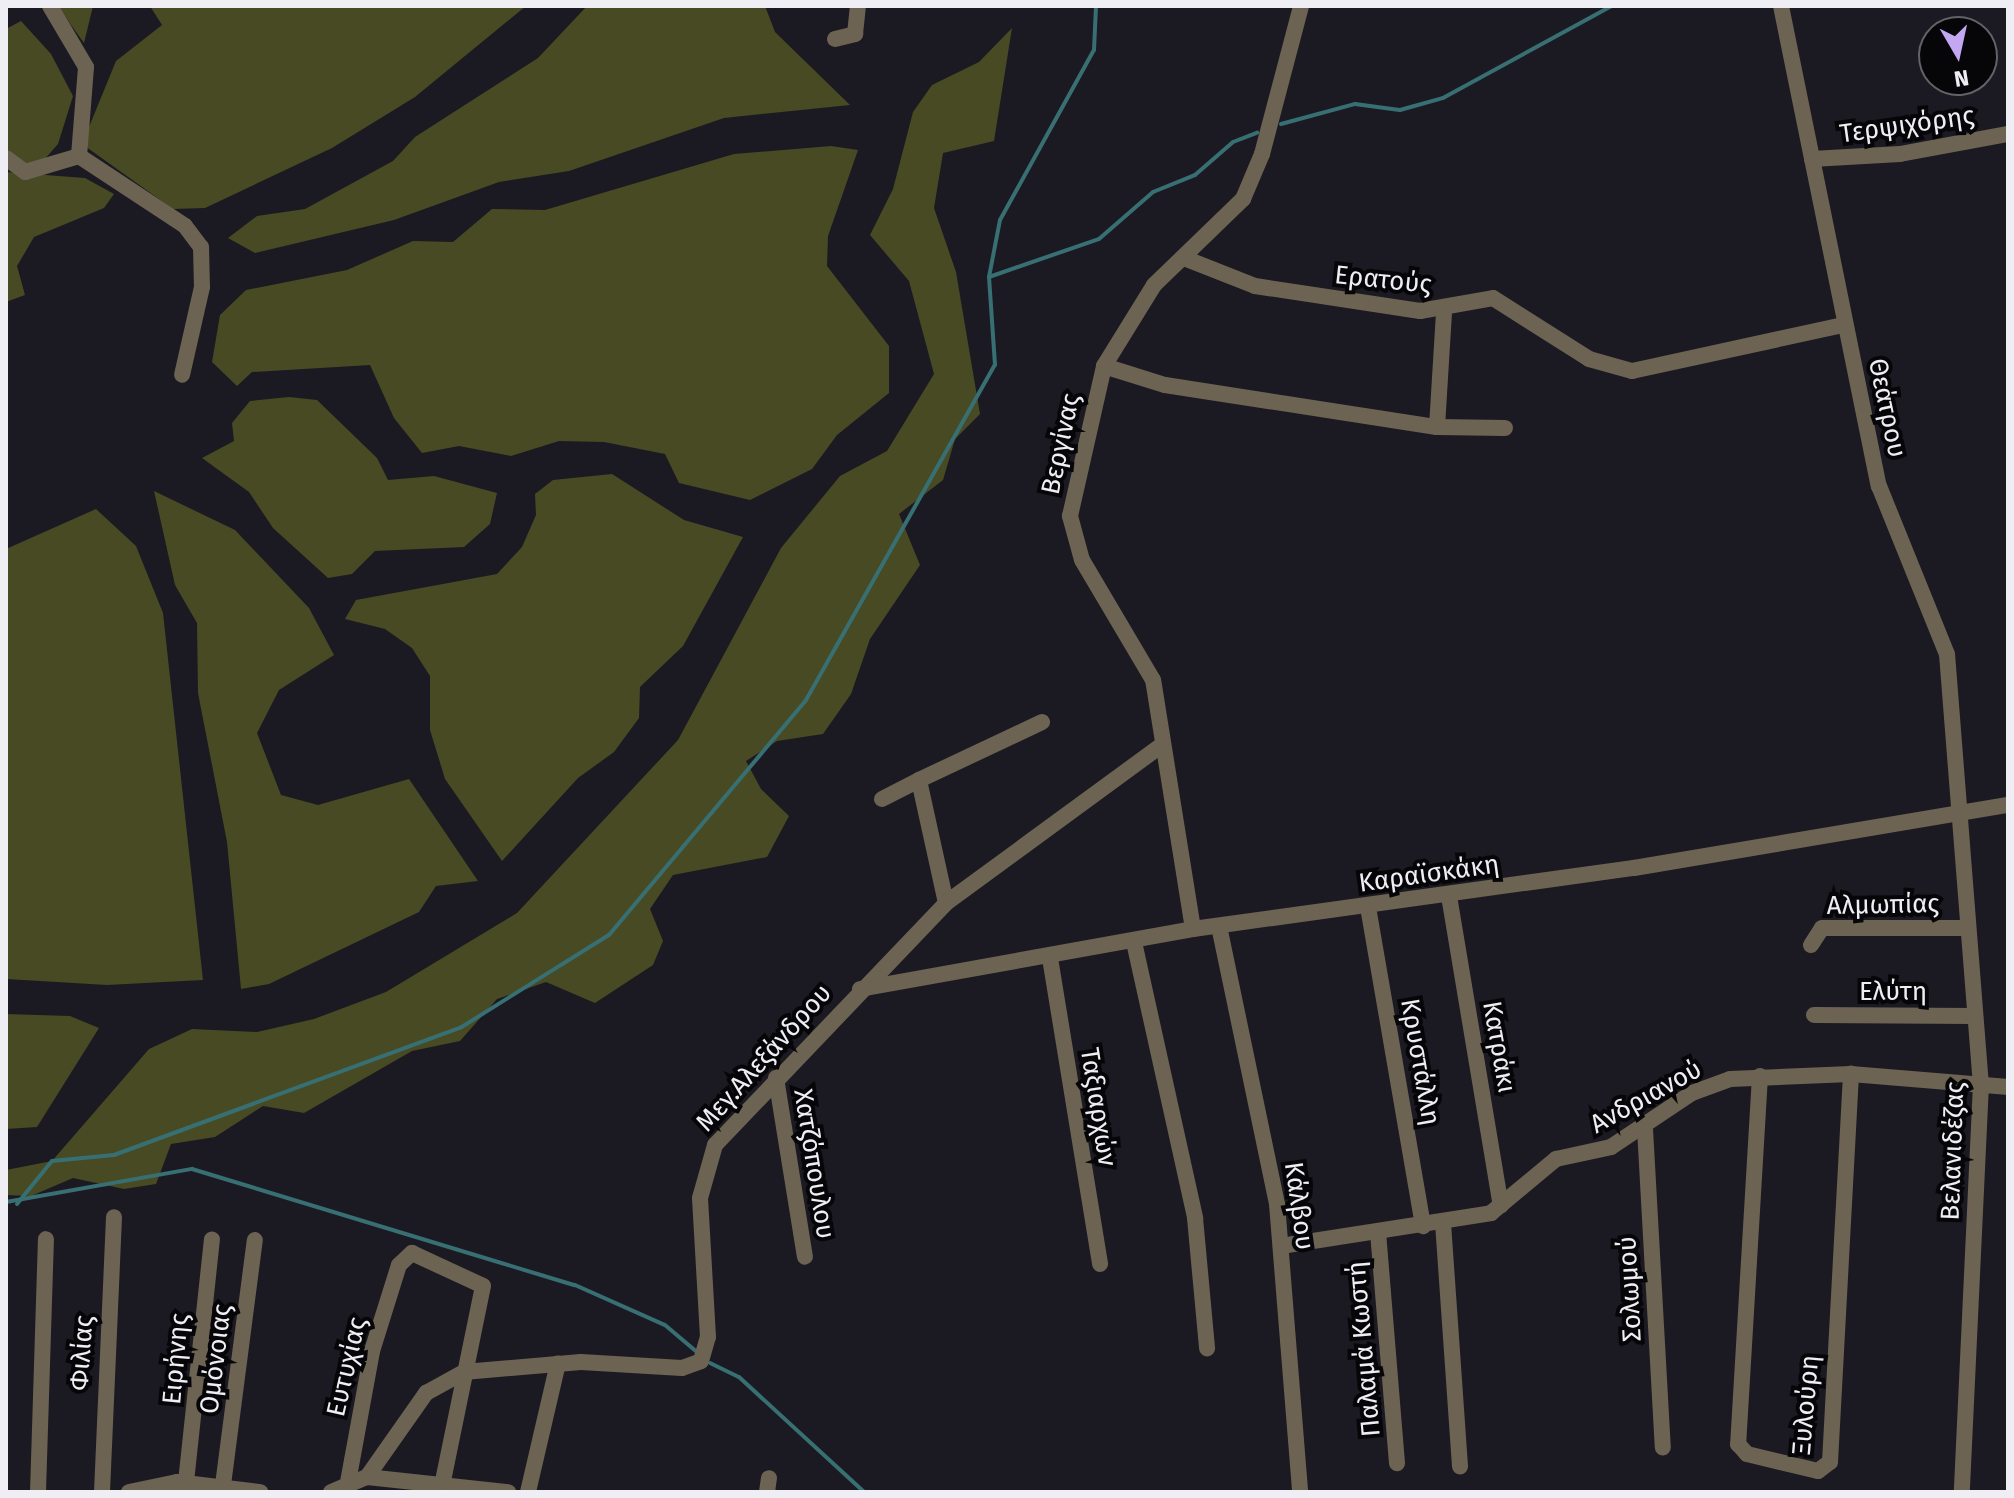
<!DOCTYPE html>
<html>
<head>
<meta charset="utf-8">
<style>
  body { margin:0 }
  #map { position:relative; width:2014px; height:1498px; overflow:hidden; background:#1b1a22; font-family:"Fira Sans",sans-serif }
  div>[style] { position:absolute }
  .forest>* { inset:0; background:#474a23 }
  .stream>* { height:4px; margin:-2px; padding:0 2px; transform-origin:2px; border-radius:2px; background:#376f73 }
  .minor>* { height:16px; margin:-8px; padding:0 8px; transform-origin:8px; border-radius:8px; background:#6c6353 }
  span { translate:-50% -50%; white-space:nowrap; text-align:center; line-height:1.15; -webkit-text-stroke:8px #060609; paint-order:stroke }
  .street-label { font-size:26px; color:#efeef4 }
  .frame { position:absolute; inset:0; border:8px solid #efeef4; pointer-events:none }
  .north { position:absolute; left:1918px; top:16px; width:80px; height:80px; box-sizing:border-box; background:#060609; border:2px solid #636367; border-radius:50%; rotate:171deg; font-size:22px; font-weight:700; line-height:32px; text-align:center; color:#efeef4 }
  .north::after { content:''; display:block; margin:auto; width:28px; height:36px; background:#c3a7f2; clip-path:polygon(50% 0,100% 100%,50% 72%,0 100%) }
</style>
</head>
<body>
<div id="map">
  <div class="forest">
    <div style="clip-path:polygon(59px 6px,93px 6px,84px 43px,71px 25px)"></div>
    <div style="clip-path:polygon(150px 6px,526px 6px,415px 97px,332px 148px,205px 208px,173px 209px,82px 144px,116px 61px,162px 25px)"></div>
    <div style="clip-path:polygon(587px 6px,765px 6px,775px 32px,850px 105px,724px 118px,569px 171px,499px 182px,394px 220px,255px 253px,228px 238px,257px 216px,305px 209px,393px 161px,415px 137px,538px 58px)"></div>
    <div style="clip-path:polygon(21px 21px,51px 54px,73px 96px,58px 144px,43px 161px,18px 167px,6px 147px,6px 29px)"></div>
    <div style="clip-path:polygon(1012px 28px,994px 141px,943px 153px,934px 208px,956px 272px,980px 414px,955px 439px,943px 480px,899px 514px,920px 565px,870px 639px,851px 694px,823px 734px,777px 741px,746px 761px,761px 789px,789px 816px,767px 857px,673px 875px,650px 909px,663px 941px,653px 965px,595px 1003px,546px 982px,497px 999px,460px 1041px,412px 1051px,304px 1113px,263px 1106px,215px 1137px,171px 1144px,156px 1184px,124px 1189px,73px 1178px,31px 1196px,6px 1195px,6px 1170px,52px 1161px,149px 1049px,192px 1029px,257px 1032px,314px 1019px,386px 992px,517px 913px,678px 740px,781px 548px,840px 476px,887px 451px,934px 374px,909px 281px,870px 235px,893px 189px,913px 112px,932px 85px,979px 62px)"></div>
    <div style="clip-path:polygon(831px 146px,858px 150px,828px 236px,827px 266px,889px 346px,889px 393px,837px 435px,812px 469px,750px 500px,679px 483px,665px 454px,604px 442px,559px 441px,511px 456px,459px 446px,422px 453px,394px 418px,370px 365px,252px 372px,237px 386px,212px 362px,220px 315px,246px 290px,347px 270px,413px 241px,453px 242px,492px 209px,545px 210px,734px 154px)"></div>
    <div style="clip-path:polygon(6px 172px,85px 178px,114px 194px,104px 208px,34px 237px,17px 266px,25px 295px,6px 302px)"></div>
    <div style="clip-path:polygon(289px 397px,317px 400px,377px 458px,388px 480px,434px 476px,497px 493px,490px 524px,464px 547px,375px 551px,352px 574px,328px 578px,273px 528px,249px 492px,202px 458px,234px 441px,232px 423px,250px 401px)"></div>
    <div style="clip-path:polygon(612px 474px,684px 520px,743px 537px,683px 646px,640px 687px,639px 718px,614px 752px,578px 778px,502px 861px,445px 779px,430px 730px,430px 676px,412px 648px,385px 629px,345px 619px,356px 600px,497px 574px,522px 547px,536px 515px,535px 494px,553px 480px)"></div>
    <div style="clip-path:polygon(154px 491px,235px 530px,309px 608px,334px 655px,279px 690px,257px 733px,281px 795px,318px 805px,409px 779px,478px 881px,436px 886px,419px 912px,269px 984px,241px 989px,227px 842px,198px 693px,197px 623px,175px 585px)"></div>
    <div style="clip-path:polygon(96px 509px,136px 546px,163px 613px,203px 980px,107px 985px,6px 979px,6px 549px)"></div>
    <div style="clip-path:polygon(6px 1014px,70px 1016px,99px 1028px,37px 1127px,6px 1129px)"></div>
  </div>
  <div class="stream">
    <div style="left:1281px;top:124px;width:77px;rotate:-15.1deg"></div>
    <div style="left:1355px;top:104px;width:45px;rotate:7.6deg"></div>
    <div style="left:1400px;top:110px;width:45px;rotate:-15.6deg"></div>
    <div style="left:1443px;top:98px;width:192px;rotate:-28.6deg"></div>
    <div style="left:989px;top:277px;width:116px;rotate:-19.1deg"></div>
    <div style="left:1099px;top:239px;width:72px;rotate:-41deg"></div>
    <div style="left:1153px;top:192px;width:45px;rotate:-22deg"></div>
    <div style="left:1195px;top:175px;width:50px;rotate:-41deg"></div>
    <div style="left:1233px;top:142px;width:26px;rotate:-21deg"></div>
    <div style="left:6px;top:1202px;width:189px;rotate:-10.1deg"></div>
    <div style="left:192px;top:1169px;width:400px;rotate:16.9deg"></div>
    <div style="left:575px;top:1285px;width:98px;rotate:24deg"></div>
    <div style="left:665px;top:1325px;width:43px;rotate:40.3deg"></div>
    <div style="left:17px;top:1204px;width:55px;rotate:-50.9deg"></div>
    <div style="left:52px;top:1161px;width:62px;rotate:-5.5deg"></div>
    <div style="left:114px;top:1155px;width:369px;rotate:-20.2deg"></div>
    <div style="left:460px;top:1028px;width:176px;rotate:-32deg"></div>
    <div style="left:609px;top:935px;width:307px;rotate:-50deg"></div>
    <div style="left:806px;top:700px;width:385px;rotate:-60.6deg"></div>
    <div style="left:995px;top:365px;width:88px;rotate:-93.9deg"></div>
    <div style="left:989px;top:277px;width:58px;rotate:-79.1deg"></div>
    <div style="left:1000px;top:220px;width:194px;rotate:-61.1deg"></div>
    <div style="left:1094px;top:50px;width:44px;rotate:-87.4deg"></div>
    <div style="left:710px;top:1363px;width:32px;rotate:26deg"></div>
    <div style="left:739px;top:1377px;width:170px;rotate:42.6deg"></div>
  </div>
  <div class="minor">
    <div style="left:1781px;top:6px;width:490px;rotate:78.5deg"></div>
    <div style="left:1879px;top:486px;width:181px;rotate:68deg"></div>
    <div style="left:1947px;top:654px;width:431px;rotate:85.5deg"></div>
    <div style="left:1981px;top:1084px;width:408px;rotate:92.7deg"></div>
    <div style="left:835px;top:39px;width:21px;rotate:-14deg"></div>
    <div style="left:855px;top:34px;width:28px;rotate:-84deg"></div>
    <div style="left:79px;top:156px;width:127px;rotate:33.4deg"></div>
    <div style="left:185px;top:226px;width:26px;rotate:53deg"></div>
    <div style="left:201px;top:247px;width:40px;rotate:88.6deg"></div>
    <div style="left:202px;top:287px;width:90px;rotate:102.8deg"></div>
    <div style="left:6px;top:158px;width:24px;rotate:36deg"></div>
    <div style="left:25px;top:172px;width:56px;rotate:-16.5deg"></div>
    <div style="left:79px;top:156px;width:89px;rotate:-85.5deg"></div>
    <div style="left:86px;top:67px;width:71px;rotate:-120.5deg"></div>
    <div style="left:1812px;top:159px;width:88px;rotate:-3.3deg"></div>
    <div style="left:1900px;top:154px;width:110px;rotate:-10.5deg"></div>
    <div style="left:1184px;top:258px;width:76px;rotate:21.5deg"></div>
    <div style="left:1255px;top:286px;width:167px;rotate:8.6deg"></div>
    <div style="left:1420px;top:311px;width:74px;rotate:-10.1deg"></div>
    <div style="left:1493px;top:298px;width:114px;rotate:32.4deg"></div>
    <div style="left:1589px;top:359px;width:45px;rotate:15.6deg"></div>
    <div style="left:1632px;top:371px;width:216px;rotate:-12.3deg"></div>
    <div style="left:1104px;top:366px;width:64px;rotate:17.3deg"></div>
    <div style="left:1165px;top:385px;width:275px;rotate:8.8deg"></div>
    <div style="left:1437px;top:427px;width:116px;rotate:-86.5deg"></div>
    <div style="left:1437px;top:427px;width:68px;rotate:0.8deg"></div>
    <div style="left:882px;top:799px;width:42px;rotate:-27.2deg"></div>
    <div style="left:1449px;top:896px;width:314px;rotate:80.5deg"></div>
    <div style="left:946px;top:903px;width:126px;rotate:-102.4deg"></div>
    <div style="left:919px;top:780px;width:136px;rotate:-25.2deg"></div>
    <div style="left:1368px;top:907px;width:324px;rotate:80.2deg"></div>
    <div style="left:1193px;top:929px;width:252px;rotate:-99.1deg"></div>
    <div style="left:1153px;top:680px;width:139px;rotate:-120.6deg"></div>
    <div style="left:1082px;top:560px;width:46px;rotate:-105.3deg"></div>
    <div style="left:1070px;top:516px;width:154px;rotate:-77.2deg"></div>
    <div style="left:1104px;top:366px;width:95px;rotate:-58.3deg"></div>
    <div style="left:1154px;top:285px;width:124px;rotate:-44deg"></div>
    <div style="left:1243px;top:199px;width:49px;rotate:-67.1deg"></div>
    <div style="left:1262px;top:154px;width:153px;rotate:-75.2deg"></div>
    <div style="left:1220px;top:931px;width:279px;rotate:78.2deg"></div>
    <div style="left:1277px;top:1204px;width:289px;rotate:85.4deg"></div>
    <div style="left:1134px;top:942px;width:283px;rotate:77.5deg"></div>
    <div style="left:1195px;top:1218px;width:131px;rotate:84.7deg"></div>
    <div style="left:1811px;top:945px;width:20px;rotate:-57deg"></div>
    <div style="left:1822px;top:928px;width:145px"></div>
    <div style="left:1050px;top:958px;width:310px;rotate:80.7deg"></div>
    <div style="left:860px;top:989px;width:338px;rotate:-10.2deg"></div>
    <div style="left:1193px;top:929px;width:445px;rotate:-7.9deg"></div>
    <div style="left:1634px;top:868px;width:379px;rotate:-9.6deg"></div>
    <div style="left:1814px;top:1015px;width:159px;rotate:0.4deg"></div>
    <div style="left:1760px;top:1076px;width:369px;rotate:93.4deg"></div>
    <div style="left:1738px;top:1444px;width:13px;rotate:48deg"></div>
    <div style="left:1747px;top:1454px;width:73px;rotate:13.5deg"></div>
    <div style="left:1818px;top:1471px;width:15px;rotate:-37deg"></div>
    <div style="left:1830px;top:1462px;width:389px;rotate:-86.9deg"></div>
    <div style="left:776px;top:1078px;width:181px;rotate:80.8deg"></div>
    <div style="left:1645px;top:1129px;width:319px;rotate:86.8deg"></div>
    <div style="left:1443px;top:1223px;width:244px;rotate:86deg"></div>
    <div style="left:1378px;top:1232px;width:232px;rotate:85.3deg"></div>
    <div style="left:1281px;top:1246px;width:213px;rotate:-8.9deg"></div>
    <div style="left:1491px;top:1213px;width:85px;rotate:-39.7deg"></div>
    <div style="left:1556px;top:1159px;width:56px;rotate:-12.3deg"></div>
    <div style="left:1611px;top:1147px;width:97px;rotate:-33.7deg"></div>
    <div style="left:1692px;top:1093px;width:40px;rotate:-20.2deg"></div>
    <div style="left:1730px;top:1079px;width:121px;rotate:-2.4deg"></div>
    <div style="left:1851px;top:1074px;width:158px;rotate:4.7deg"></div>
    <div style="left:367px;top:1477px;width:142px;rotate:6.1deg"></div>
    <div style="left:186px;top:1482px;width:244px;rotate:-83.9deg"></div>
    <div style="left:348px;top:1482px;width:133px;rotate:-79.6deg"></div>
    <div style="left:372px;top:1351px;width:90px;rotate:-72.6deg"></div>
    <div style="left:399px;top:1265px;width:18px;rotate:-43deg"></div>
    <div style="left:412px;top:1253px;width:78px;rotate:24.9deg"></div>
    <div style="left:483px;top:1286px;width:199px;rotate:101.6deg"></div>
    <div style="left:223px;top:1485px;width:247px;rotate:-82.6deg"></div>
    <div style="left:38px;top:1492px;width:253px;rotate:-88.2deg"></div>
    <div style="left:102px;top:1492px;width:275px;rotate:-87.5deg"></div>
    <div style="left:129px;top:1492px;width:49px;rotate:-11.8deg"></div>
    <div style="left:177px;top:1482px;width:84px;rotate:6.9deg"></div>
    <div style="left:331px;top:1492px;width:39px;rotate:-23deg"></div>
    <div style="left:367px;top:1477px;width:103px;rotate:-54.9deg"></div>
    <div style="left:426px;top:1393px;width:43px;rotate:-28.9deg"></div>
    <div style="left:464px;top:1372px;width:117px;rotate:-4.9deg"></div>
    <div style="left:581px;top:1362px;width:101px;rotate:3.4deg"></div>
    <div style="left:682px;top:1368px;width:20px;rotate:-20deg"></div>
    <div style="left:701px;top:1361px;width:25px;rotate:-74deg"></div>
    <div style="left:708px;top:1337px;width:139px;rotate:-93.3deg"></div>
    <div style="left:700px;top:1198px;width:55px;rotate:-74.2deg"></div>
    <div style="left:715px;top:1145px;width:335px;rotate:-46.3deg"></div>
    <div style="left:946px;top:903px;width:268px;rotate:-36.2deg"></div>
    <div style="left:528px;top:1492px;width:132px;rotate:-76.9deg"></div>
    <div style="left:767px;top:1492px;width:14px;rotate:-82deg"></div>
  </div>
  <div class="street-label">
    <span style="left:1907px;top:125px;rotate:-8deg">Τερψιχόρης</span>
    <span style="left:1383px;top:280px;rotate:6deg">Ερατούς</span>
    <span style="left:1887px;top:408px;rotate:78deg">Θεάτρου</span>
    <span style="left:1061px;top:444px;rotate:-78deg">Βεργίνας</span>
    <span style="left:1429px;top:874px;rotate:-8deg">Καραϊσκάκη</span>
    <span style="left:1883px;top:905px;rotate:-1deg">Αλμωπίας</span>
    <span style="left:1893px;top:992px">Ελύτη</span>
    <span style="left:1499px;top:1047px;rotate:80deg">Κατράκι</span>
    <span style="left:764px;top:1058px;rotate:-48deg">Μεγ.Αλεξάνδρου</span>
    <span style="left:1420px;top:1062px;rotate:80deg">Κρυστάλλη</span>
    <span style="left:1646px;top:1097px;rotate:-29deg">Ανδριανού</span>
    <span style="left:1098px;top:1107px;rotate:81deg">Ταξιαρχών</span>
    <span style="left:1953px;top:1151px;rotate:-88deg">Βελανιδέζας</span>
    <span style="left:814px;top:1164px;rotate:81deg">Χατζόπουλου</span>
    <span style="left:1299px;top:1206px;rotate:82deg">Κάλβου</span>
    <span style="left:1630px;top:1289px;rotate:-93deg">Σολωμού</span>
    <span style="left:1364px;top:1349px;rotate:-95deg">Παλαμά Κωστή</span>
    <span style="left:82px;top:1353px;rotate:-86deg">Φιλίας</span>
    <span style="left:176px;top:1359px;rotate:-85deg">Ειρήνης</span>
    <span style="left:216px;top:1359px;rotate:-83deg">Ομόνοιας</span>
    <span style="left:347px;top:1367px;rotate:-77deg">Ευτυχίας</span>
    <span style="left:1806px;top:1405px;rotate:-85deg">Ξυλούρη</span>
  </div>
  <div class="frame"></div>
  <div class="north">N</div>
</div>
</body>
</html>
